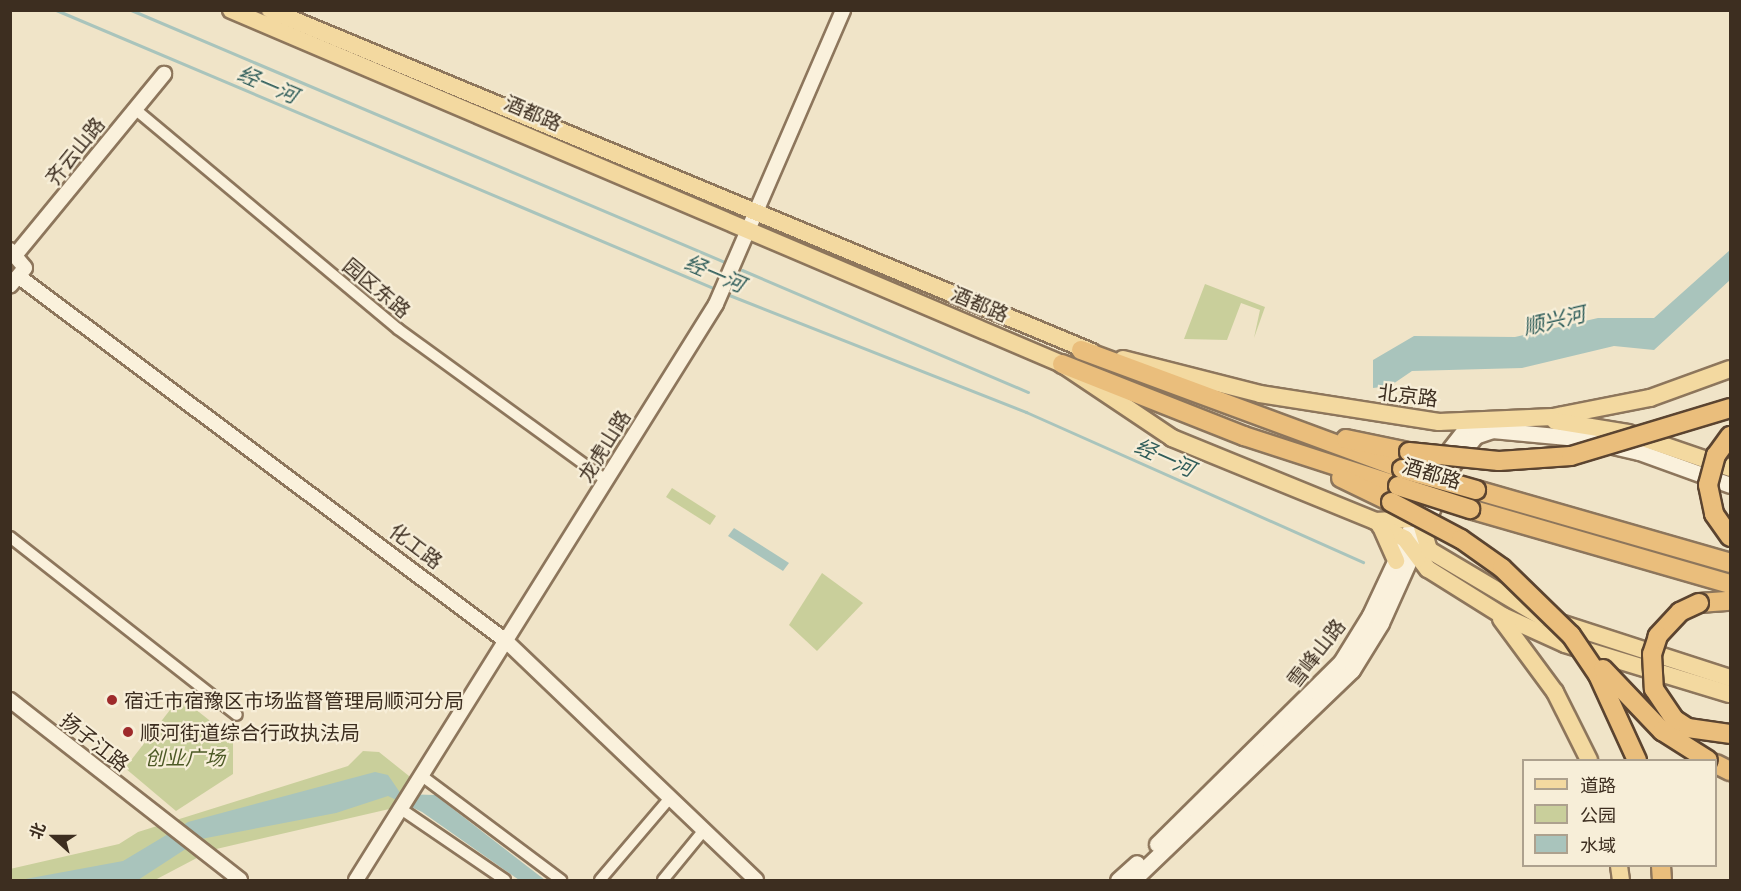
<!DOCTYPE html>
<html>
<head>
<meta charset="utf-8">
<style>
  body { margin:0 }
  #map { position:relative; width:1741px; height:891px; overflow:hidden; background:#f0e4c8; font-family:"Noto Serif","Noto Sans SC",serif }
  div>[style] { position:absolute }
  .green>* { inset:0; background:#c9cf9b }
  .water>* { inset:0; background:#a9c4bc }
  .stream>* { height:3px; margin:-1.5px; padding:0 1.5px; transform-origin:1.5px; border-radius:1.5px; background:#a9c4bc }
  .roads { filter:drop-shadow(2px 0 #8d765c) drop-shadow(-2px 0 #8d765c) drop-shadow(0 2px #8d765c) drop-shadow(0 -2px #8d765c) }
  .minor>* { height:10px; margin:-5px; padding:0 5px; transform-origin:5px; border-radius:5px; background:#faf1dc }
  .tertiary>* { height:14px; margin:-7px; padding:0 7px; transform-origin:7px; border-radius:7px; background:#faf1dc }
  .secondary>* { height:15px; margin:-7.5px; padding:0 7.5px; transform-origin:7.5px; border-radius:7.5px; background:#faf1dc }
  .primary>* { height:16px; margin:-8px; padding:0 8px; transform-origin:8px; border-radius:8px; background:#f3d9a0 }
  .trunk>* { height:18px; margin:-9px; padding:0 9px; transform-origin:9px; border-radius:9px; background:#eabe7c }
  .bridges { filter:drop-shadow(2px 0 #5b4430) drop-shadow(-2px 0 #5b4430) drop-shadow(0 2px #5b4430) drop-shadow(0 -2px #5b4430) }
  .trunk-bridge>* { height:18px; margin:-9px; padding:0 9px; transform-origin:9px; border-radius:9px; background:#eabe7c }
  .dots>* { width:16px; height:16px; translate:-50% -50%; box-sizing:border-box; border:3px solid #f7eed8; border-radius:50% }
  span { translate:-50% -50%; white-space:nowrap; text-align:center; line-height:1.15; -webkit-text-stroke:4.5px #f7eed8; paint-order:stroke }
  .street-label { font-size:20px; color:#3d2e20 }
  .poi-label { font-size:20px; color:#3d2e20 }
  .left { translate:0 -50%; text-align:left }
  .park-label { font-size:20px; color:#4d5a26; font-style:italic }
  .water-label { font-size:21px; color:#2f5d5a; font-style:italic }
  .frame { position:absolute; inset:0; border:12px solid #3d2e20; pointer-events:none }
  .legend { position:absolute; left:1522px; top:759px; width:195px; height:108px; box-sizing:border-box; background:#f7eed8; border:2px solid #ada18e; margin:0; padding:8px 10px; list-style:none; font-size:18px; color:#3d2e20 }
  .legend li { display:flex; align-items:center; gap:12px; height:30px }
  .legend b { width:30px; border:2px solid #ada18e }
  .north { position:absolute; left:24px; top:807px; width:60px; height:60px; -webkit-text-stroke:4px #f7eed8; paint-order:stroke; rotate:291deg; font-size:16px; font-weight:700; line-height:24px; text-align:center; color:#3d2e20 }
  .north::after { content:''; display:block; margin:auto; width:21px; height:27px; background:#3d2e20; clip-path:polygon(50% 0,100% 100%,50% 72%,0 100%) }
</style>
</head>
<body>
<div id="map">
  <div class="green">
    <div style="clip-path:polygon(1205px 284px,1265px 307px,1254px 338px,1260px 310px,1241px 303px,1227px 340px,1184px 339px)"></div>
    <div style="clip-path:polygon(672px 488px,716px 516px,710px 525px,666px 497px)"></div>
    <div style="clip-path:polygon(822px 573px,863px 603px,817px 651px,789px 625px)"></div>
    <div style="clip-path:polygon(180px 697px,233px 739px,233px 774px,176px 811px,125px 768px)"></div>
    <div style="clip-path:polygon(363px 751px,379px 752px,414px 780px,398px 807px,212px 850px,155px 880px,11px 880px,10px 869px,119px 844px,138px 832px,348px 766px)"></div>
  </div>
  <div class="water">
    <div style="clip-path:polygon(1730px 250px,1730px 280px,1654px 350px,1614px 346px,1522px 368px,1412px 371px,1390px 386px,1373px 388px,1373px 360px,1414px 336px,1515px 337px,1598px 318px,1654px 318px)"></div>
    <div style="clip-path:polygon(734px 528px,789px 563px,783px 571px,728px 536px)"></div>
    <div style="clip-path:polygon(375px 772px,388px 775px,401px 794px,435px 795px,545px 880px,519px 880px,422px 812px,388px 796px,336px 813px,201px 839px,138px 880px,20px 880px,123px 861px,188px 822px)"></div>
  </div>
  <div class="stream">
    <div style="left:56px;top:10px;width:719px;rotate:22.93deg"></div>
    <div style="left:131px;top:10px;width:647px;rotate:23deg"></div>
    <div style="left:742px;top:270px;width:311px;rotate:23.1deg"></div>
    <div style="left:724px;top:293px;width:325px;rotate:21.5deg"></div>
    <div style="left:1026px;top:412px;width:369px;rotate:24deg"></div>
  </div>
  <div class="roads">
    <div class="minor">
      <div style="left:135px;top:109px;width:343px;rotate:39.9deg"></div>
      <div style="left:398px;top:329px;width:257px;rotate:36deg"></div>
      <div style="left:10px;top:537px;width:288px;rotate:38.1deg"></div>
      <div style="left:422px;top:776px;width:174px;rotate:36.8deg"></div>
      <div style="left:401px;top:809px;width:126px;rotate:34.3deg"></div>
      <div style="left:600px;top:880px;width:109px;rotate:-49.5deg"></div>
      <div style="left:663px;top:880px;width:65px;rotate:-50.6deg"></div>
    </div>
    <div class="tertiary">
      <div style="left:10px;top:250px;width:23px;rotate:50deg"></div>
      <div style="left:25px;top:268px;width:23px;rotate:130deg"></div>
      <div style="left:17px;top:253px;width:232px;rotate:-50.6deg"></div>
      <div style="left:22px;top:279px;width:604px;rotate:36.79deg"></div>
      <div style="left:506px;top:641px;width:346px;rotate:43.7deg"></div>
      <div style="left:10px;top:700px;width:292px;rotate:38deg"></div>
      <div style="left:356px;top:880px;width:679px;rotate:-57.99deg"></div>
      <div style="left:716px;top:304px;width:320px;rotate:-66.6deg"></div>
    </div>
    <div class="secondary">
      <div style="left:1157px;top:844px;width:259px;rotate:-44.7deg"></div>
      <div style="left:1341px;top:662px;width:55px;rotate:-58.3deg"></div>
      <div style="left:1370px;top:615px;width:177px;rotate:-64.9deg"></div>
      <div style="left:1445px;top:455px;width:33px;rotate:-52deg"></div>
      <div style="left:1465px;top:429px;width:19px;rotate:-28deg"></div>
      <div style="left:1118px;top:880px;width:25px;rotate:-42deg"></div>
      <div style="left:1133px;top:880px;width:303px;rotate:-43.8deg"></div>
      <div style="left:1352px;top:670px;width:55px;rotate:-58.3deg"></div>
      <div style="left:1381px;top:623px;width:171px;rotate:-65.8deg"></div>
      <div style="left:1451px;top:467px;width:39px;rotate:-52deg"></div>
      <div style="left:1475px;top:436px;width:18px;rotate:-19deg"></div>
      <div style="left:1492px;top:430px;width:86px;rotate:5.3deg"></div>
      <div style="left:1578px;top:438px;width:63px;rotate:12.9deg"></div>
      <div style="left:1639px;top:452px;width:97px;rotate:19.9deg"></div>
    </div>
    <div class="primary">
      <div style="left:231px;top:10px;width:903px;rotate:23.07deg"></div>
      <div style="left:1062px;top:364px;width:133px;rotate:33.9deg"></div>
      <div style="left:1172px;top:438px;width:219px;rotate:22.2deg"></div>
      <div style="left:1375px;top:521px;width:38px;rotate:-3deg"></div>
      <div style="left:270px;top:10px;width:890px;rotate:22.59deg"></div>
      <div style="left:1123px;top:359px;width:141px;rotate:14.3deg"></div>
      <div style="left:1260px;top:394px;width:181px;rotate:8.9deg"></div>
      <div style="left:1439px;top:422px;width:114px;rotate:-2.5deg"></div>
      <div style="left:1553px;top:417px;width:99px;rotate:-11.1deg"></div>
      <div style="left:1650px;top:398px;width:85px;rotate:-19.9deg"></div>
      <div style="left:1555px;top:421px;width:74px;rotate:9.3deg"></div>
      <div style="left:1628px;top:433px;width:108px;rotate:18.9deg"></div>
      <div style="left:1380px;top:526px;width:28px;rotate:27deg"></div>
      <div style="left:1405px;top:539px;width:38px;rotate:53deg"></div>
      <div style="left:1428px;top:569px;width:89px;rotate:32.1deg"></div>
      <div style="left:1503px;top:616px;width:68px;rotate:24.3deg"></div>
      <div style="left:1565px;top:644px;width:172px;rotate:16.9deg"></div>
      <div style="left:1422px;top:527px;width:24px;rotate:73deg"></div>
      <div style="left:1429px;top:550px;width:131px;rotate:30.7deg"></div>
      <div style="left:1542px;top:617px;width:198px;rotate:18deg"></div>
      <div style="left:1382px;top:529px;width:35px;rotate:66deg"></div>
      <div style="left:1501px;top:619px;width:91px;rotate:53.5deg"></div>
      <div style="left:1555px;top:692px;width:76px;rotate:63.4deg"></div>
      <div style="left:1619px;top:866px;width:14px;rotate:82deg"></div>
    </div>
    <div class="trunk">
      <div style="left:1081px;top:350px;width:342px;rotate:20.3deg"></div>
      <div style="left:1062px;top:364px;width:196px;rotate:21.6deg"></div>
      <div style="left:1244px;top:436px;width:162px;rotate:18deg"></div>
      <div style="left:1346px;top:439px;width:64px;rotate:11.7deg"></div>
      <div style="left:1341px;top:478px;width:55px;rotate:25.6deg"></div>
      <div style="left:1476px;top:490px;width:264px;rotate:16deg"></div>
      <div style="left:1470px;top:509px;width:271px;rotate:16.1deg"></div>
      <div style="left:1699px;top:603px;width:31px;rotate:-4deg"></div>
      <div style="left:1716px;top:764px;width:16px;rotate:27deg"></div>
      <div style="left:1661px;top:866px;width:14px;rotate:86deg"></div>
    </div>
  </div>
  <div class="bridges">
    <div class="trunk-bridge">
      <div style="left:1730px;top:436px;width:24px;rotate:126deg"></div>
      <div style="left:1716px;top:455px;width:31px;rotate:105deg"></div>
      <div style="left:1708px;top:485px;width:30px;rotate:78deg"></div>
      <div style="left:1714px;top:514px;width:28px;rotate:55deg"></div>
      <div style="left:1409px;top:452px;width:90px;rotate:5.7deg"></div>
      <div style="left:1499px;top:461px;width:72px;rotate:-4deg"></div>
      <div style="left:1571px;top:456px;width:166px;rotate:-16.8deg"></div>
      <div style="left:1402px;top:469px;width:77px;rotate:15.8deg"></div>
      <div style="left:1398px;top:486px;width:76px;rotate:17.7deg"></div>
      <div style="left:1391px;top:502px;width:79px;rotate:27.9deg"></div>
      <div style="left:1461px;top:539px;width:50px;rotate:35.3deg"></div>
      <div style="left:1502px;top:568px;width:96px;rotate:44.2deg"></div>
      <div style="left:1571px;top:635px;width:48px;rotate:56deg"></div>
      <div style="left:1598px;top:675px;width:94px;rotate:65.4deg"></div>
      <div style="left:1699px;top:603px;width:21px;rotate:155deg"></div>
      <div style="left:1680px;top:612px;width:33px;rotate:133deg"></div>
      <div style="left:1658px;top:636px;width:19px;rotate:108deg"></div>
      <div style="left:1652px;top:654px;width:35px;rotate:87deg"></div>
      <div style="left:1654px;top:689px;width:36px;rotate:56deg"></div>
      <div style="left:1674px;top:719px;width:17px;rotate:33deg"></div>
      <div style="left:1688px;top:728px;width:42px;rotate:8.1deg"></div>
      <div style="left:1603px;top:669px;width:86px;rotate:46.4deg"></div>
      <div style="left:1662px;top:731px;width:54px;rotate:32.2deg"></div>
    </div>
  </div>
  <div class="dots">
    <div style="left:112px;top:700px;background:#9e2a2b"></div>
    <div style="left:128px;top:732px;background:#9e2a2b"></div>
  </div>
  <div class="street-label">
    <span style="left:533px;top:113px;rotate:23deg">酒都路</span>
    <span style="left:75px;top:151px;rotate:-51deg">齐云山路</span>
    <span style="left:377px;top:288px;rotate:40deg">园区东路</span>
    <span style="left:980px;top:304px;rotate:23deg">酒都路</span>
    <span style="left:1408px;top:395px;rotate:7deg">北京路</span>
    <span style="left:604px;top:446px;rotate:-58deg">龙虎山路</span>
    <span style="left:1432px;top:473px;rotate:17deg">酒都路</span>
    <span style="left:416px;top:546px;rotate:37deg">化工路</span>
    <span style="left:1316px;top:653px;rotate:-52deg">雪峰山路</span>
    <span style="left:95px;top:742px;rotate:38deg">扬子江路</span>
  </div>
  <div class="poi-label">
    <span class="left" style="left:124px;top:700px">宿迁市宿豫区市场监督管理局顺河分局</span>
    <span class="left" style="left:140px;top:732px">顺河街道综合行政执法局</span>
  </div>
  <div class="park-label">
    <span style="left:185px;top:757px">创业广场</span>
  </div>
  <div class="water-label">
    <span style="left:268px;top:84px;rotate:23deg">经一河</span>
    <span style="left:715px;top:273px;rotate:23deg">经一河</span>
    <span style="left:1554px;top:320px;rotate:-13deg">顺兴河</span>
    <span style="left:1165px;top:457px;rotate:24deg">经一河</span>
  </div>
  <div class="frame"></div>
  <ul class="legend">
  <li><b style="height:8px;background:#f3d9a0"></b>道路</li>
  <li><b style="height:16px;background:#c9cf9b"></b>公园</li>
  <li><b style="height:16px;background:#a9c4bc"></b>水域</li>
  </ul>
  <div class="north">北</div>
</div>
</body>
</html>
